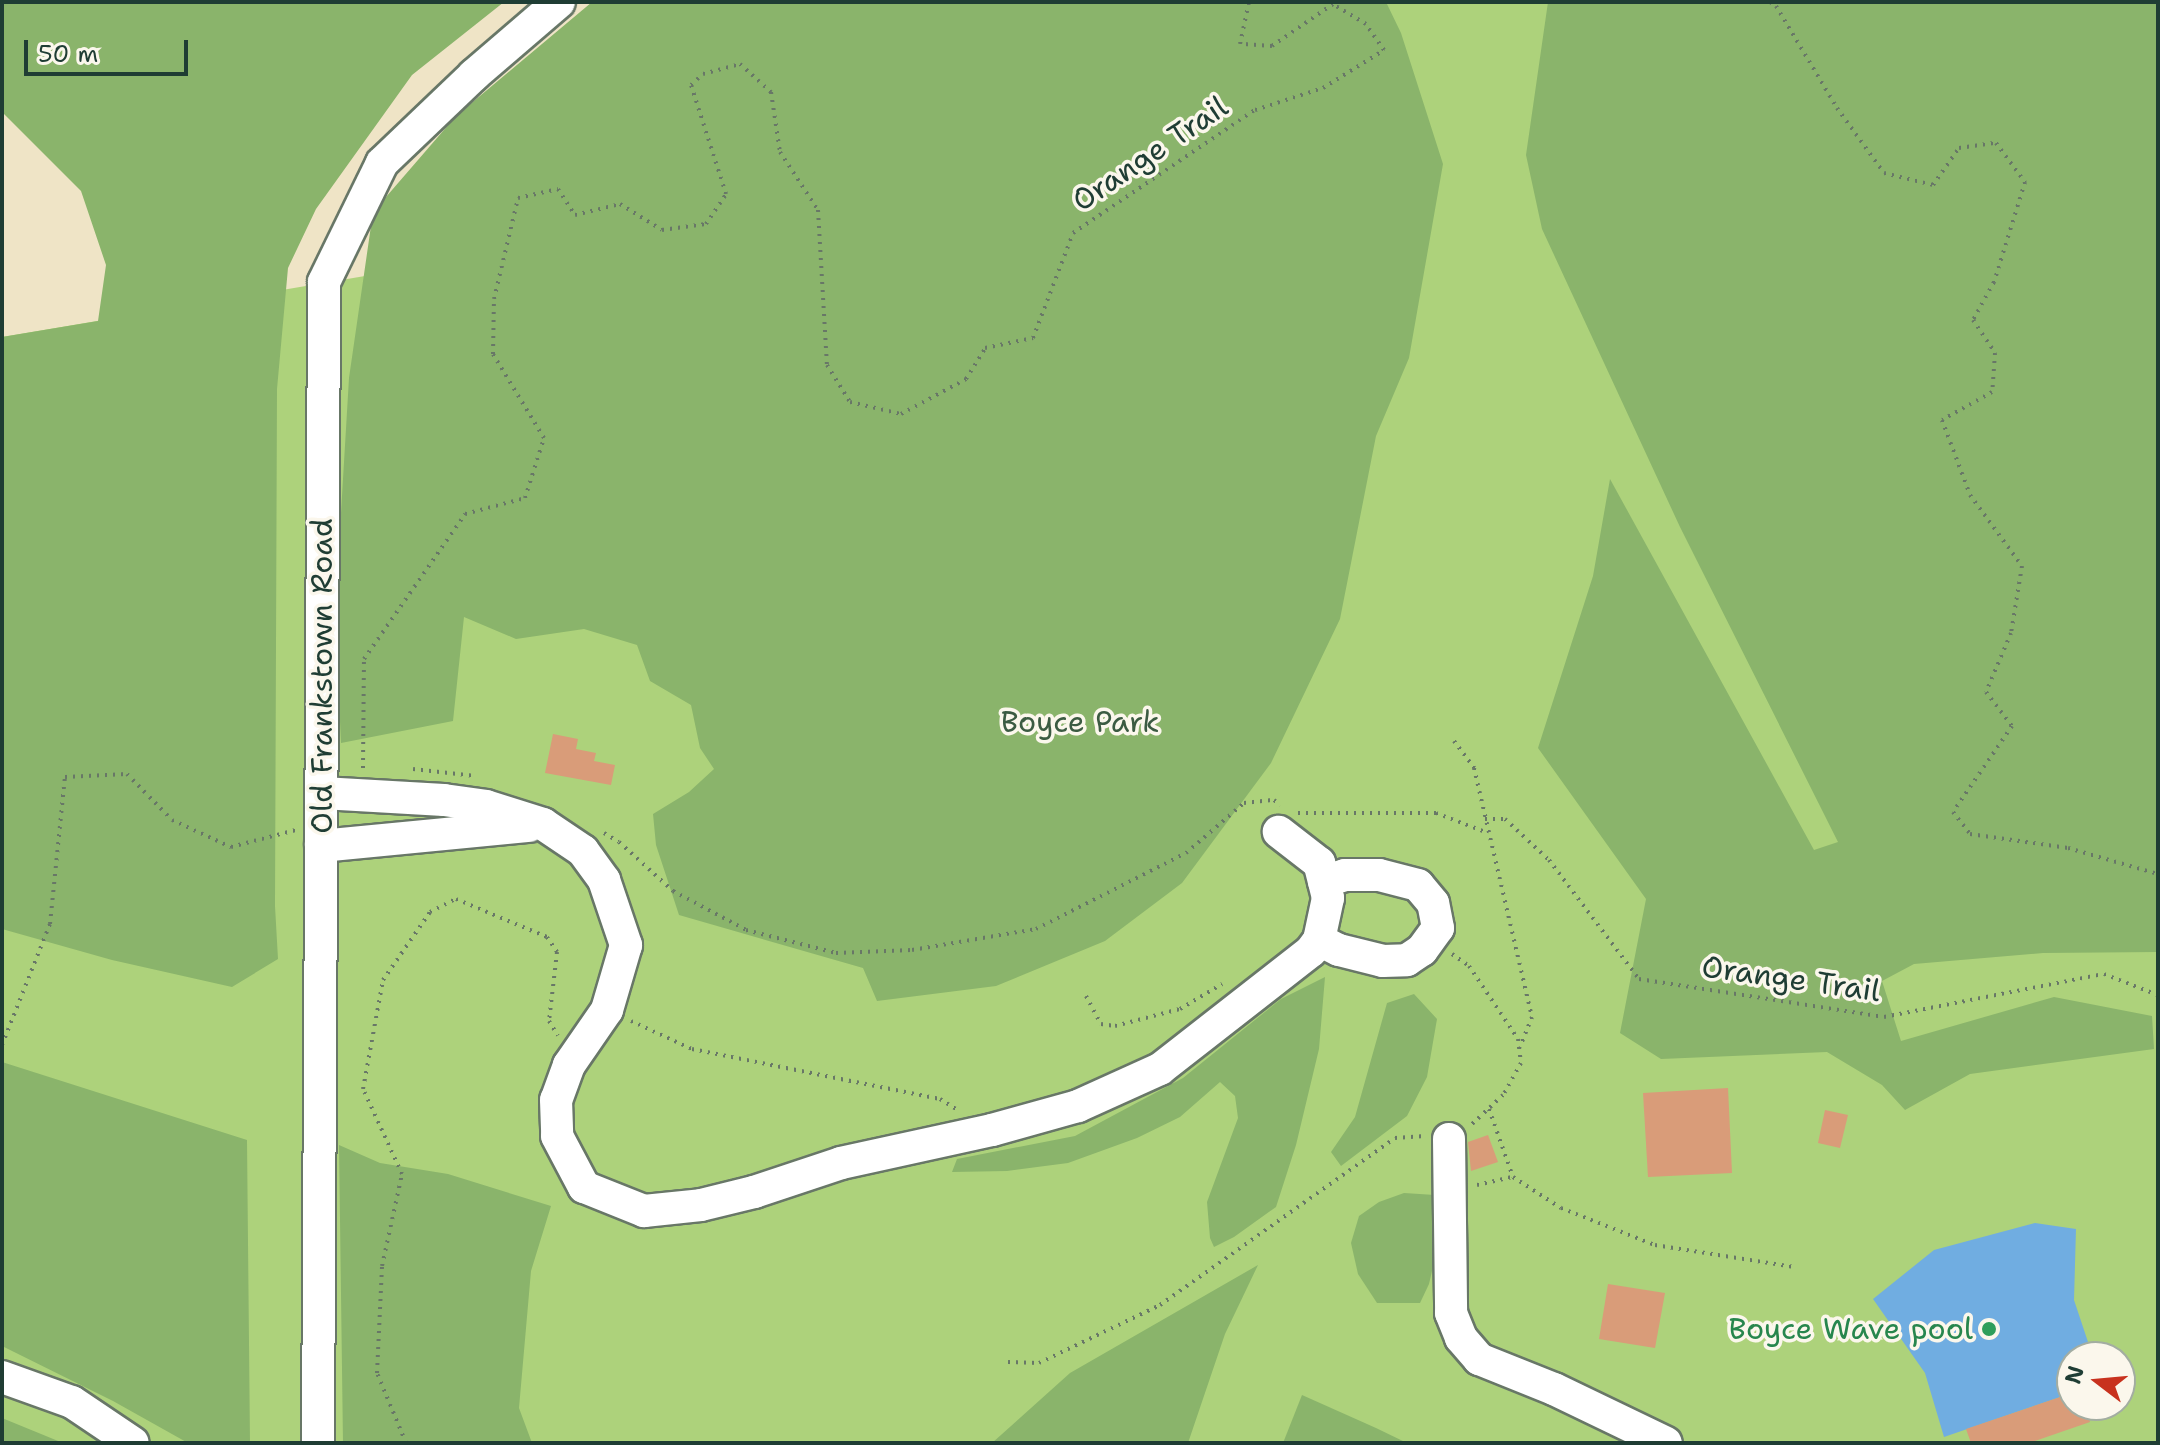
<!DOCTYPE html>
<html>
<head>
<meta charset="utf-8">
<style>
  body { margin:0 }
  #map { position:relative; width:2160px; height:1445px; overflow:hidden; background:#efe4c6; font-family:"Shantell Sans",sans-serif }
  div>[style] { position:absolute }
  .green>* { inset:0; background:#add27b }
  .forest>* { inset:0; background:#8ab46b }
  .water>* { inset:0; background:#70ade1 }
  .building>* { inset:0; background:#d99c79 }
  .path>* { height:4px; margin-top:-2px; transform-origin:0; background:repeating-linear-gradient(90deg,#687767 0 2px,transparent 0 8px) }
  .roads { filter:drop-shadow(2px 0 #687767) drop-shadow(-2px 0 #687767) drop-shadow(0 2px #687767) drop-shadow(0 -2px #687767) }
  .minor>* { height:32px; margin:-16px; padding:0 16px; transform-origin:16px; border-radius:16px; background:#fff }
  .dots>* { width:22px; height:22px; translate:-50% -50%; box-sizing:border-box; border:4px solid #fbf7ec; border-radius:50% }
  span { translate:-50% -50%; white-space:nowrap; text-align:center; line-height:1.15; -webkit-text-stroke:7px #fbf7ec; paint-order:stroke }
  .street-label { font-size:30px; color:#1f3d34 }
  .park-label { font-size:30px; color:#3b5b42 }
  .leisure-label { font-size:30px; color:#27864d }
  .right { translate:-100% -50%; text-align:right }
  .frame { position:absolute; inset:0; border:4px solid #1f3d34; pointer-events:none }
  .north { position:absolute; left:2056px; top:1341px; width:80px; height:80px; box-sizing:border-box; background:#fbf7ec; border:2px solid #a3ada2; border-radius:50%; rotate:286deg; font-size:22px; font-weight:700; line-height:32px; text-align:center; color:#1f3d34 }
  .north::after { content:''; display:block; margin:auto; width:28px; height:36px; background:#c8321e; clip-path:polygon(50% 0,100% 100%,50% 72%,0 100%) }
  .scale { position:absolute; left:24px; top:40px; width:164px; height:36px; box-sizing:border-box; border:4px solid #1f3d34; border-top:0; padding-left:10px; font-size:24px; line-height:28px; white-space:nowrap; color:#1f3d34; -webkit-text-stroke:6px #fbf7ec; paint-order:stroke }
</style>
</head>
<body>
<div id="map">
  <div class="green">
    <div style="clip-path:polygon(evenodd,641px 2px,2158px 2px,2158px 1443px,2px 1443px,2px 337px,365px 276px,641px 2px,2072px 1357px,2120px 1357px,2120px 1405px,2072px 1405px,2072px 1357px)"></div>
  </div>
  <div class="forest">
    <div style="clip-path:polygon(2px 2px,504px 2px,412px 75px,316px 209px,288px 268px,277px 389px,275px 906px,278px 959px,232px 987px,112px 960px,2px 929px,2px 337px,98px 321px,106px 265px,81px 191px,2px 112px)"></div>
    <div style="clip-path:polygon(592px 2px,1386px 2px,1401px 33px,1443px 164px,1409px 358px,1376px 436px,1340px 619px,1271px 763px,1182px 883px,1105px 941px,996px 986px,877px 1001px,863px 968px,679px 915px,656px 845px,653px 814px,689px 792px,714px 769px,700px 748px,691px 705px,650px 681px,637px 645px,584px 629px,516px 639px,464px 617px,453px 721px,341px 743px,335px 614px,349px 378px,373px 212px,456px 116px)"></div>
    <div style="clip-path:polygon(1548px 2px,2158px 2px,2158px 952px,2043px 953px,1914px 964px,1882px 981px,1901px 1041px,2054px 997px,2152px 1016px,2154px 1049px,1970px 1074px,1905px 1110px,1882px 1085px,1827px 1052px,1661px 1059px,1620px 1033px,1646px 899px,1538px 748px,1593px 576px,1610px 479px,1814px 850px,1838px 842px,1680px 527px,1542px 229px,1526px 155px)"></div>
    <div style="clip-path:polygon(1325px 977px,1319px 1049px,1296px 1145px,1276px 1207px,1234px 1237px,1214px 1247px,1210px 1238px,1207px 1202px,1238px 1118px,1235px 1096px,1220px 1082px,1180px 1117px,1137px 1138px,1068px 1163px,1007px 1171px,952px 1172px,957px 1159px,1075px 1136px,1183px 1078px,1281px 999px)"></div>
    <div style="clip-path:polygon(1414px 994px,1437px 1019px,1427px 1077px,1407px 1116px,1341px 1166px,1331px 1152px,1355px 1117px,1387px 1003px)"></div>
    <div style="clip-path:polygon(2px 1062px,247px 1140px,250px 1443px,188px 1443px,113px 1401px,2px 1346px)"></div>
    <div style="clip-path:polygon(339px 1145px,380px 1163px,448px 1174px,551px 1206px,531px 1271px,519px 1408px,532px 1443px,343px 1443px)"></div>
    <div style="clip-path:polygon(1404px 1193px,1435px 1195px,1440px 1236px,1429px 1284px,1420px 1303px,1377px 1303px,1358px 1274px,1351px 1243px,1359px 1216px,1379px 1202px)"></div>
    <div style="clip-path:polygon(1258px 1265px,1225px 1334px,1188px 1443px,992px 1443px,1070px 1373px)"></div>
    <div style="clip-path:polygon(1302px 1395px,1376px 1428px,1407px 1443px,1283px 1443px)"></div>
    <div style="clip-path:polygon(2px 1418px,63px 1443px,2px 1443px)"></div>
  </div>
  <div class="water">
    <div style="clip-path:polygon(2035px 1223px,2076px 1229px,2074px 1300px,2093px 1357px,2072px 1357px,2072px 1393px,1944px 1437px,1925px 1373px,1873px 1299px,1934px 1250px)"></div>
  </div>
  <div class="building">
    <div style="clip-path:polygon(553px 734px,578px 739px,576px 749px,596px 753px,594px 761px,615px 765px,611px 785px,545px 773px)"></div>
    <div style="clip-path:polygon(1728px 1088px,1732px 1173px,1648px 1177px,1643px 1093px)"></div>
    <div style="clip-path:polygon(1825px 1110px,1848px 1115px,1840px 1148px,1818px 1143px)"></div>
    <div style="clip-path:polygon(1488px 1135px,1498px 1162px,1471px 1171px,1468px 1142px)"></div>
    <div style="clip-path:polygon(1608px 1284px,1665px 1293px,1655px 1348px,1599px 1339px)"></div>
    <div style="clip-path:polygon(2072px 1393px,2072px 1405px,2085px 1405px,2090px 1422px,2029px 1443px,1971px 1443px,1966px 1429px)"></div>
  </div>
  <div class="path">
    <div style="left:1770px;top:2px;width:7px;rotate:34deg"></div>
    <div style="left:1776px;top:6px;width:119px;rotate:59.1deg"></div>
    <div style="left:1837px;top:108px;width:80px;rotate:54.1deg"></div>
    <div style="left:1884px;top:173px;width:50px;rotate:13.8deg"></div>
    <div style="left:1933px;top:185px;width:45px;rotate:-54.9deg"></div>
    <div style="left:1959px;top:148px;width:37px;rotate:-8deg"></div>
    <div style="left:1996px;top:143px;width:49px;rotate:53.4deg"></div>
    <div style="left:2025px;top:182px;width:105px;rotate:107.2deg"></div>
    <div style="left:1994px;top:282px;width:43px;rotate:118.9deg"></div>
    <div style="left:1973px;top:320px;width:40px;rotate:56deg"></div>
    <div style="left:1995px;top:353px;width:39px;rotate:94deg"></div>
    <div style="left:1992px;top:392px;width:57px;rotate:150.8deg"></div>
    <div style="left:1942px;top:420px;width:80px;rotate:69.5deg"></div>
    <div style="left:1970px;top:495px;width:88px;rotate:53.8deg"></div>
    <div style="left:2022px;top:566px;width:68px;rotate:99.3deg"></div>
    <div style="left:2011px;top:633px;width:64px;rotate:113deg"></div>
    <div style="left:1986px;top:692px;width:43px;rotate:52.6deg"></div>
    <div style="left:2012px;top:726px;width:104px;rotate:124.5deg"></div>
    <div style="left:1953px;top:812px;width:28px;rotate:52deg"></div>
    <div style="left:1970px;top:834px;width:99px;rotate:8.1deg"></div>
    <div style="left:2068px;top:848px;width:94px;rotate:16.1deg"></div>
    <div style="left:1454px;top:741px;width:34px;rotate:53deg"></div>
    <div style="left:1474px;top:768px;width:256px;rotate:76.9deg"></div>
    <div style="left:1532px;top:1017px;width:32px;rotate:112deg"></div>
    <div style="left:363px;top:768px;width:109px;rotate:-89.5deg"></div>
    <div style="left:364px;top:659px;width:177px;rotate:-55.1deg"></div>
    <div style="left:465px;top:514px;width:62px;rotate:-14.9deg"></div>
    <div style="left:525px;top:498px;width:63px;rotate:-72.4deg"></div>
    <div style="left:544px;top:438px;width:98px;rotate:-121.3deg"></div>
    <div style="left:493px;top:354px;width:55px;rotate:-89deg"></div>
    <div style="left:494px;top:299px;width:104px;rotate:-76.6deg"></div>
    <div style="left:518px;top:198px;width:41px;rotate:-12.7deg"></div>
    <div style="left:558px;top:189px;width:31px;rotate:57deg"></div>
    <div style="left:575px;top:215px;width:46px;rotate:-13.7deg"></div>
    <div style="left:620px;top:204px;width:49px;rotate:31.8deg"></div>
    <div style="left:662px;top:230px;width:44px;rotate:-7.8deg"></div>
    <div style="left:706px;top:224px;width:36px;rotate:-56deg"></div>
    <div style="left:726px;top:194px;width:114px;rotate:-107.8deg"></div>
    <div style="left:691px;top:85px;width:16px;rotate:-43deg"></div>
    <div style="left:703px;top:74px;width:38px;rotate:-15deg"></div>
    <div style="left:740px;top:64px;width:42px;rotate:42.1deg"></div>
    <div style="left:771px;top:92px;width:61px;rotate:81.5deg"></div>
    <div style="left:780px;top:152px;width:69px;rotate:56.8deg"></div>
    <div style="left:818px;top:210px;width:155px;rotate:86.7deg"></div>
    <div style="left:827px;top:365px;width:44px;rotate:58.1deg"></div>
    <div style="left:850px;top:402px;width:52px;rotate:13.2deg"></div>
    <div style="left:901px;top:414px;width:74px;rotate:-28.3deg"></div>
    <div style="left:966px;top:379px;width:36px;rotate:-58deg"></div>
    <div style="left:985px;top:348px;width:49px;rotate:-11.8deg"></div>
    <div style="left:1033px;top:338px;width:112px;rotate:-69.1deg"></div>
    <div style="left:1073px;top:233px;width:220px;rotate:-34.1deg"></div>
    <div style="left:1255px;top:110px;width:71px;rotate:-17.9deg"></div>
    <div style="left:1323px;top:88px;width:72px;rotate:-31.9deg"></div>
    <div style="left:1384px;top:50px;width:32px;rotate:-125deg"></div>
    <div style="left:1366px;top:24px;width:39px;rotate:-149deg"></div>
    <div style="left:1333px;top:4px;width:74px;rotate:145.5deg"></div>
    <div style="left:1272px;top:46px;width:32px;rotate:-176deg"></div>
    <div style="left:1240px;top:44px;width:43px;rotate:-77.9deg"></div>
    <div style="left:413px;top:769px;width:63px;rotate:6.3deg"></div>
    <div style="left:1298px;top:813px;width:138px"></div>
    <div style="left:1436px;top:813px;width:56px;rotate:21deg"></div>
    <div style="left:1485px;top:819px;width:20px"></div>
    <div style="left:1505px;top:819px;width:60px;rotate:43deg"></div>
    <div style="left:1549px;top:860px;width:149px;rotate:52.9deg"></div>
    <div style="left:1639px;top:979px;width:248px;rotate:8.8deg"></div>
    <div style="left:1884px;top:1017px;width:224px;rotate:-11.1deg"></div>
    <div style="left:2104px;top:974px;width:58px;rotate:21.3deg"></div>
    <div style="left:604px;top:833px;width:17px;rotate:31deg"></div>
    <div style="left:619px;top:842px;width:73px;rotate:42.2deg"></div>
    <div style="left:673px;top:891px;width:83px;rotate:28.1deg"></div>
    <div style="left:746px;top:930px;width:93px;rotate:14.3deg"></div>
    <div style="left:836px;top:953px;width:76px;rotate:-2.3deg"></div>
    <div style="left:912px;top:950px;width:126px;rotate:-9.6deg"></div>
    <div style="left:1036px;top:929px;width:168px;rotate:-26.9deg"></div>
    <div style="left:1186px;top:853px;width:77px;rotate:-40.8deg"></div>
    <div style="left:1244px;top:803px;width:30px;rotate:-6deg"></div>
    <div style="left:1274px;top:800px;width:8px;rotate:40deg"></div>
    <div style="left:1452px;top:954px;width:21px;rotate:35deg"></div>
    <div style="left:1469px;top:966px;width:88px;rotate:56.1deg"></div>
    <div style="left:1518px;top:1039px;width:24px;rotate:83deg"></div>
    <div style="left:1521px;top:1063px;width:37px;rotate:119deg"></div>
    <div style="left:1503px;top:1095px;width:45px;rotate:136.8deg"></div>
    <div style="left:1086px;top:996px;width:32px;rotate:62deg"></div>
    <div style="left:1101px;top:1024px;width:14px;rotate:8deg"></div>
    <div style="left:1115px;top:1026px;width:67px;rotate:-14.7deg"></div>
    <div style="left:1180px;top:1009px;width:49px;rotate:-30.8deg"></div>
    <div style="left:631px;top:1021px;width:67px;rotate:24.7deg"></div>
    <div style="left:692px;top:1049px;width:253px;rotate:11.4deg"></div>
    <div style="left:940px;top:1099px;width:22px;rotate:32deg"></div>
    <div style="left:2px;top:1045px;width:130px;rotate:-68.4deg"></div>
    <div style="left:50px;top:924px;width:148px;rotate:-84.2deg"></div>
    <div style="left:65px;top:777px;width:62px;rotate:-2.8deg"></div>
    <div style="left:127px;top:774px;width:64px;rotate:45.6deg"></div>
    <div style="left:172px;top:820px;width:65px;rotate:24.6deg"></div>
    <div style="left:231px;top:847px;width:67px;rotate:-14.7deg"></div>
    <div style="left:1489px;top:1109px;width:72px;rotate:70.6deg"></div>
    <div style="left:1513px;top:1177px;width:57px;rotate:32.9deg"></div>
    <div style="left:1561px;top:1208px;width:101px;rotate:21.5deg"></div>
    <div style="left:1655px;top:1245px;width:141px;rotate:9deg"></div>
    <div style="left:1477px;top:1185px;width:37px;rotate:-13deg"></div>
    <div style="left:1008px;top:1362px;width:31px;rotate:2deg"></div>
    <div style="left:1039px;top:1363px;width:134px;rotate:-25.6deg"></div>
    <div style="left:1160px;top:1305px;width:288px;rotate:-35.4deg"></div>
    <div style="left:1395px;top:1138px;width:30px;rotate:-4deg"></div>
    <div style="left:406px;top:1443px;width:76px;rotate:-112.5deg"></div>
    <div style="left:377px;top:1373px;width:107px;rotate:-87.3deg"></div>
    <div style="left:382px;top:1266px;width:94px;rotate:-77.7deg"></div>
    <div style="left:402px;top:1174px;width:94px;rotate:-114.6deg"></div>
    <div style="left:363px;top:1089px;width:111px;rotate:-79.6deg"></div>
    <div style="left:383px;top:980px;width:83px;rotate:-55.3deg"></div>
    <div style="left:430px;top:912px;width:29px;rotate:-27deg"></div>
    <div style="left:456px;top:899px;width:99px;rotate:22.7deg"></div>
    <div style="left:547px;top:937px;width:18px;rotate:56deg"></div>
    <div style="left:557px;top:952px;width:69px;rotate:96.6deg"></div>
    <div style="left:549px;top:1021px;width:17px;rotate:59deg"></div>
  </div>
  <div class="roads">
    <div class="minor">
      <div style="left:322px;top:793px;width:122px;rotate:3.3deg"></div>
      <div style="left:444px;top:800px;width:42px;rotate:8.1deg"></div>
      <div style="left:486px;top:806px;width:60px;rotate:17.5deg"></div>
      <div style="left:543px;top:824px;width:48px;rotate:34deg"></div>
      <div style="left:583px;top:851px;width:36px;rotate:54deg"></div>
      <div style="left:604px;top:880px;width:69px;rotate:71.3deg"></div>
      <div style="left:626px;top:945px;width:68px;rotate:106.3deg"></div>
      <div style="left:607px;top:1010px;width:67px;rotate:124.6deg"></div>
      <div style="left:569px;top:1065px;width:37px;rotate:110deg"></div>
      <div style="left:556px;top:1100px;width:36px;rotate:88deg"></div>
      <div style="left:557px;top:1136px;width:58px;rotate:62.1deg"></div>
      <div style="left:584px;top:1187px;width:65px;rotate:21.8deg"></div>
      <div style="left:644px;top:1211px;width:57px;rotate:-6deg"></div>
      <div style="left:701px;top:1205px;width:55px;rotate:-13.8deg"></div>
      <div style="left:754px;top:1192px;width:92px;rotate:-18.4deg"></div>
      <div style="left:841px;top:1163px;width:155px;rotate:-12.3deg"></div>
      <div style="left:992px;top:1130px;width:89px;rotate:-15.6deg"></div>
      <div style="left:1078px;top:1106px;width:90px;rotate:-24.3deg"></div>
      <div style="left:1160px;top:1069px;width:192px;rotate:-38deg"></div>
      <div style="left:1311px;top:951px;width:14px;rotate:-54deg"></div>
      <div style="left:1319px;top:940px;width:43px;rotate:-77.9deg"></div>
      <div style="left:1328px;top:898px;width:36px;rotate:-104deg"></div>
      <div style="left:1319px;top:863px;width:51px;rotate:-142.2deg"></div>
      <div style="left:321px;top:846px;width:209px;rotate:-5.5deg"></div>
      <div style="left:1319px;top:940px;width:22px;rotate:27deg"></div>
      <div style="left:1339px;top:950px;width:45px;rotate:14deg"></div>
      <div style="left:1383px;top:961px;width:24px;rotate:-2deg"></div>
      <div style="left:1407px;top:960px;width:18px;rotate:-34deg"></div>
      <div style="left:1422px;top:950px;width:27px;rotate:-54deg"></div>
      <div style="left:1438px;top:928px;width:25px;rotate:-101deg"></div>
      <div style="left:1433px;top:903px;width:23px;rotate:-130deg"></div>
      <div style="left:1418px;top:885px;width:40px;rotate:-165.6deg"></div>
      <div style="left:1379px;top:875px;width:34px;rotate:180deg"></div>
      <div style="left:1345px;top:875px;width:22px;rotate:162deg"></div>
      <div style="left:1449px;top:1139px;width:174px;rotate:89.3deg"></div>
      <div style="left:1451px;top:1313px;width:27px;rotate:68deg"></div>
      <div style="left:1461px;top:1338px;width:28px;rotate:49deg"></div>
      <div style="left:1479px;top:1359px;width:81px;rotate:21.8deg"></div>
      <div style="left:1554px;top:1389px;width:124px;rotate:25.7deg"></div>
      <div style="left:2px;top:1377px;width:74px;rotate:19.7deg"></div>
      <div style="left:72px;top:1402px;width:73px;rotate:33.9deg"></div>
      <div style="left:318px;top:1443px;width:1161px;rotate:-89.7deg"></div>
      <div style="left:324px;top:282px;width:132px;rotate:-64deg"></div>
      <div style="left:382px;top:163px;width:127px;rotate:-43.7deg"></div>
      <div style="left:474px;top:75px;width:112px;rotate:-40.7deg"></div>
    </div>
  </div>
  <div class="dots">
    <div style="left:1989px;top:1329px;background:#2e9e5b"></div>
  </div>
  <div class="street-label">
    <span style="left:1150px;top:154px;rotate:-34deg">Orange Trail</span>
    <span style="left:322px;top:676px;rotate:-90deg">Old Frankstown Road</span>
    <span style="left:1791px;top:979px;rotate:8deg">Orange Trail</span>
  </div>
  <div class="park-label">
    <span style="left:1080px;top:722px">Boyce Park</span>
  </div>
  <div class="leisure-label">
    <span class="right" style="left:1973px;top:1329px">Boyce Wave pool</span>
  </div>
  <div class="frame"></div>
  <div class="north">N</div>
  <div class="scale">50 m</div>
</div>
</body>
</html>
